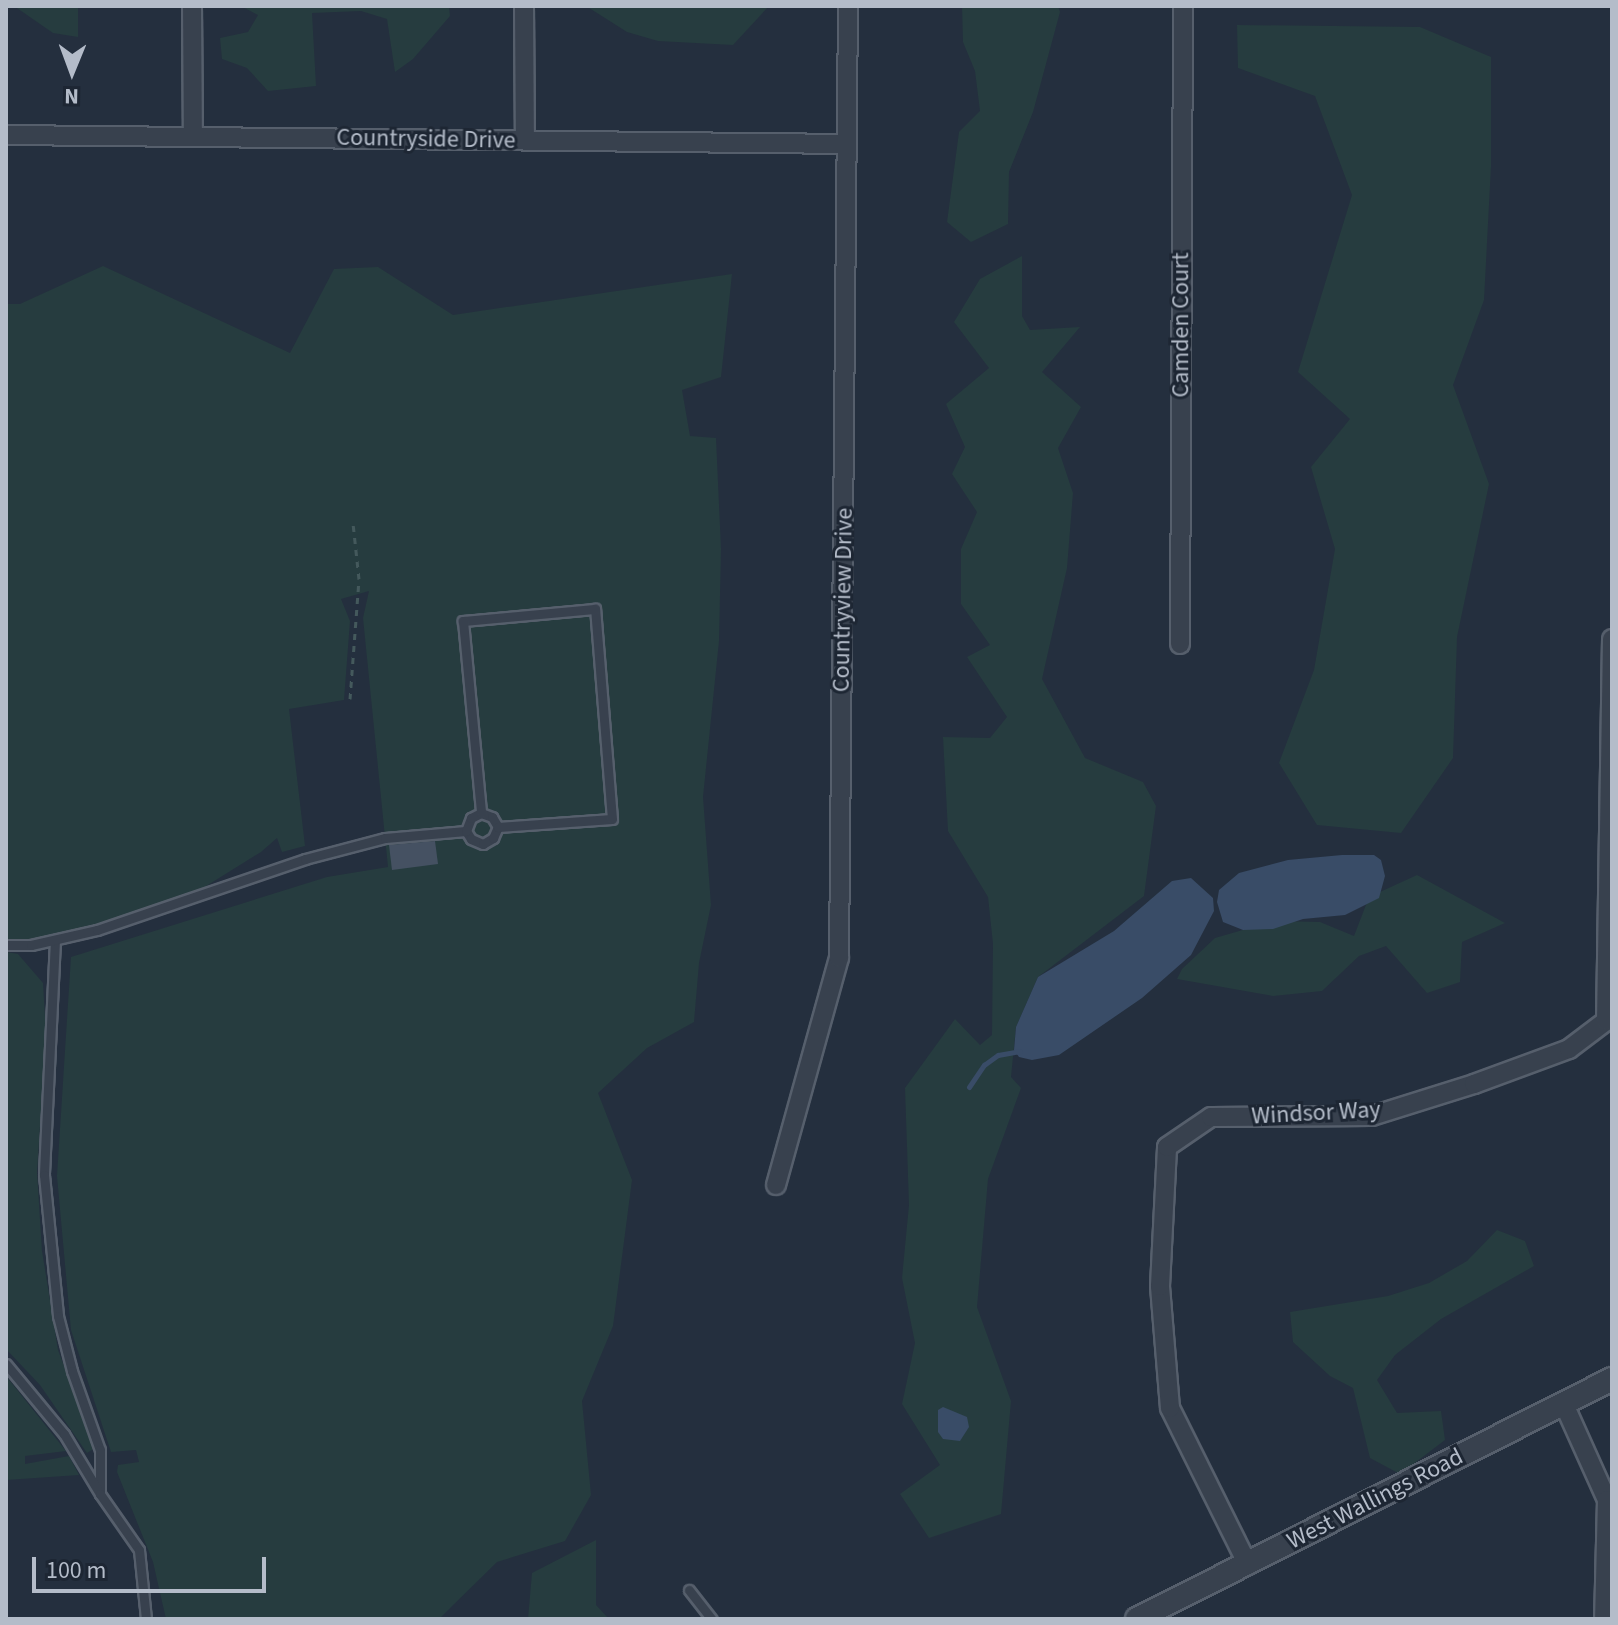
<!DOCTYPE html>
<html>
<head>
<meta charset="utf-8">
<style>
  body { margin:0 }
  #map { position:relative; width:1618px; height:1625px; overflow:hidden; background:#242f3e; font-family:"Source Sans 3",sans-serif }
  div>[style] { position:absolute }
  .green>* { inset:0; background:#263c3f }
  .water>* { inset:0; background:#394c67 }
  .stream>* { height:5px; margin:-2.5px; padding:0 2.5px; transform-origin:2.5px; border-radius:2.5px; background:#394c67 }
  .building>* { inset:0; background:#455162 }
  .path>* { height:3px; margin-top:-1.5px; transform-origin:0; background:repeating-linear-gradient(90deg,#44595c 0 6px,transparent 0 12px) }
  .roads { filter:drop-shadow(2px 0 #565f6c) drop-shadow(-2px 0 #565f6c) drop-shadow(0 2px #565f6c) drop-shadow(0 -2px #565f6c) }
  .service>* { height:9px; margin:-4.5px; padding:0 4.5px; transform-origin:4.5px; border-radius:4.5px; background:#38414e }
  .minor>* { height:18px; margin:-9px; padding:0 9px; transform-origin:9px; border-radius:9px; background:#38414e }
  .tertiary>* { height:22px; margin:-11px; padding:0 11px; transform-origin:11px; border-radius:11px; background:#38414e }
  span { translate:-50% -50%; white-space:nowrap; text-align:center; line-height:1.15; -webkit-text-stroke:6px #1d2633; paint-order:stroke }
  .street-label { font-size:24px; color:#b4bcc9 }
  .frame { position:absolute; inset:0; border:8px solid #b4bcc9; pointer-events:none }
  .north { position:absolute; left:32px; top:32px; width:80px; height:80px; -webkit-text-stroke:6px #1d2633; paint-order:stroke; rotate:181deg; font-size:22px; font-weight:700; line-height:32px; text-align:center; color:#b4bcc9 }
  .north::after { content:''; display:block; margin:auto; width:28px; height:36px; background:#b4bcc9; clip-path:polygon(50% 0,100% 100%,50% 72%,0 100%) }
  .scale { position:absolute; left:32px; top:1557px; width:234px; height:36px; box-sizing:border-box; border:4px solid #b4bcc9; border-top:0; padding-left:10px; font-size:24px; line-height:28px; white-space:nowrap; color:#b4bcc9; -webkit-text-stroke:6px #1d2633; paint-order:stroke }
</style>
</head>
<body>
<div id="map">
  <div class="green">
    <div style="clip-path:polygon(14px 6px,78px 6px,78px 37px,53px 33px)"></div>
    <div style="clip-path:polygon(241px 6px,449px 6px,450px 16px,413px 59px,395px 72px,387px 19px,361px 11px,312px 13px,316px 86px,268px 91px,247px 68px,222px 59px,220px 38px,248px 32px,258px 15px)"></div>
    <div style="clip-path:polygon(586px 6px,769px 6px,733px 45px,658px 41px,627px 32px)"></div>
    <div style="clip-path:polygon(962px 6px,1058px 6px,1060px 12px,1033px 112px,1009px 172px,1008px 224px,971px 242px,947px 222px,959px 132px,980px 111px,975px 71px,963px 42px)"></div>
    <div style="clip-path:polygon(1237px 25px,1420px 27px,1491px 57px,1491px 166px,1484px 300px,1453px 385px,1489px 484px,1457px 637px,1453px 758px,1401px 833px,1317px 825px,1279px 763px,1314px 670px,1335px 549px,1311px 467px,1350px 419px,1298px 372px,1352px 195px,1315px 96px,1238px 68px)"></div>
    <div style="clip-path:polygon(1022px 256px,1022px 316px,1030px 330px,1080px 327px,1042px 372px,1081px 407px,1058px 448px,1073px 493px,1067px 568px,1042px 679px,1085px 758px,1143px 782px,1156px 806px,1144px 896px,1038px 977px,1016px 1027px,1011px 1077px,1021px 1088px,988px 1179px,977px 1307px,1011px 1401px,1001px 1514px,929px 1538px,900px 1494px,940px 1465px,902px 1404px,915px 1343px,902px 1278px,909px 1205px,905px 1088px,955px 1019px,980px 1045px,992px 1035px,993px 944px,988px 897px,948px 831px,943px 737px,990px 738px,1007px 717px,967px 657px,990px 645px,961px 604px,961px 549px,977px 512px,952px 474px,965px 447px,946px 404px,989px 368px,954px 322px,980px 279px)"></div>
    <div style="clip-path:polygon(103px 266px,290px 353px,334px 269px,378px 267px,453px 315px,732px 274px,721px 377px,682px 390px,690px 436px,716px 438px,721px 549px,719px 641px,703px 797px,711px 905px,699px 963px,694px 1022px,647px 1048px,598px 1093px,632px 1180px,613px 1326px,582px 1401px,591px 1495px,565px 1541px,497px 1562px,439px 1619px,166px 1619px,153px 1562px,117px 1472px,118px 1465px,139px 1462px,136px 1450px,111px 1452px,71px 1330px,57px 1176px,71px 957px,327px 877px,388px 867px,363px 618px,369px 591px,341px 599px,350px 621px,344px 700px,289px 709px,305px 846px,282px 852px,277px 838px,261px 852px,203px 888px,55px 940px,6px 945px,6px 304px,20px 304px)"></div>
    <div style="clip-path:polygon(1417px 875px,1505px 923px,1462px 942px,1460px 982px,1427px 993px,1386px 946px,1359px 956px,1322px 991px,1273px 996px,1177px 979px,1182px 969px,1215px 938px,1274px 921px,1320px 922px,1354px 936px,1369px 897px)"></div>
    <div style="clip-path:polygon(6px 952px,18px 954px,43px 983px,46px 1034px,37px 1172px,42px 1251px,58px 1350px,95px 1448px,87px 1453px,40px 1385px,6px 1349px)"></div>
    <div style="clip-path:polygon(1497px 1230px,1525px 1241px,1534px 1266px,1441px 1319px,1395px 1355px,1377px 1380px,1397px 1413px,1441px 1411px,1445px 1440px,1400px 1474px,1370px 1458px,1353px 1388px,1330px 1376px,1293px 1342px,1290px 1312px,1388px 1296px,1429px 1283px,1467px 1261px)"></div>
    <div style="clip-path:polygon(6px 1376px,66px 1451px,25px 1456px,25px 1464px,69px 1456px,79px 1475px,6px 1480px)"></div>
    <div style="clip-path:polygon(596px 1540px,596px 1605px,609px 1619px,528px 1619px,532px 1573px)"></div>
  </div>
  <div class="water">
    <div style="clip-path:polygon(1342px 855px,1374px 855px,1381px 860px,1385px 876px,1379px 898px,1345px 915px,1303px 919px,1273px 929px,1243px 930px,1223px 922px,1217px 902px,1219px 890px,1239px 873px,1288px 860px)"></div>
    <div style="clip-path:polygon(1191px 878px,1213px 898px,1214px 911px,1191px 955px,1142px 998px,1059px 1055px,1032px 1060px,1019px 1057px,1014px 1050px,1016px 1027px,1038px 977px,1114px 931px,1172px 881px)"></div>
    <div style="clip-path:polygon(943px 1407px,967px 1417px,969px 1427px,960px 1441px,943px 1439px,938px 1432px,938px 1410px)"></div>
  </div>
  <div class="stream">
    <div style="left:969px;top:1087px;width:27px;rotate:-56deg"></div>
    <div style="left:984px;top:1065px;width:17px;rotate:-36deg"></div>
    <div style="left:998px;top:1055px;width:22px;rotate:-10deg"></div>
  </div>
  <div class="building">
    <div style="clip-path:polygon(435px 841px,438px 864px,392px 870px,389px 845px)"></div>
  </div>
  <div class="path">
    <div style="left:350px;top:699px;width:120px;rotate:-85.7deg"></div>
    <div style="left:359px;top:579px;width:56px;rotate:-96.1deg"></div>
  </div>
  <div class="roads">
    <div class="service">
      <div style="left:466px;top:831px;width:9px;rotate:58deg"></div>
      <div style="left:471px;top:839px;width:13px;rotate:23deg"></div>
      <div style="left:483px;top:844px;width:12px;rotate:-31deg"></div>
      <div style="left:493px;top:838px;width:12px;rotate:-66deg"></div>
      <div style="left:55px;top:940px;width:235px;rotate:92.7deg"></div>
      <div style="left:44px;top:1175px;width:142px;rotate:84.3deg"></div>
      <div style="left:58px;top:1316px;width:57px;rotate:75.7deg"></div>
      <div style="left:72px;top:1371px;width:84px;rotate:70.5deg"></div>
      <div style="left:100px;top:1450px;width:44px;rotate:90deg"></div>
      <div style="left:6px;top:945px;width:25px"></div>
      <div style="left:31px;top:945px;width:68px;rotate:-12.8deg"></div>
      <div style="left:97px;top:930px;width:220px;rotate:-18.8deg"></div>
      <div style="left:305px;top:859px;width:83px;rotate:-14.7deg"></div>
      <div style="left:385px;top:838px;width:81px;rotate:-4.9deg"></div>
      <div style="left:466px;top:831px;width:14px;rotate:-69deg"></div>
      <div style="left:471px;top:818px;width:11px;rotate:-27deg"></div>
      <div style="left:481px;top:813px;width:12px;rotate:20deg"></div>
      <div style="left:492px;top:817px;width:12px;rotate:59deg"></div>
      <div style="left:498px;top:827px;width:114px;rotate:-4deg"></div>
      <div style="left:612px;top:819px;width:211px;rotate:-94.6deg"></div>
      <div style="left:595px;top:609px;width:133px;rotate:174.8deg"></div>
      <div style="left:463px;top:621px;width:193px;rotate:84.6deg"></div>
      <div style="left:6px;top:1364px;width:91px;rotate:50.4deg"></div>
      <div style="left:64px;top:1434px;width:70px;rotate:59deg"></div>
      <div style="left:100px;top:1494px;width:68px;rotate:55.1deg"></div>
      <div style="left:139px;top:1550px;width:69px;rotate:84.2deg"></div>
      <div style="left:689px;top:1590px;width:37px;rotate:52deg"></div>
    </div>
    <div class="minor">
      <div style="left:192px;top:6px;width:129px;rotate:89.6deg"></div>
      <div style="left:524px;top:6px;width:134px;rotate:89.6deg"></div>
      <div style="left:6px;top:135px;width:841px;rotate:0.61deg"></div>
      <div style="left:1180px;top:644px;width:638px;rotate:-89.73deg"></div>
      <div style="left:776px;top:1185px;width:236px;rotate:-74.5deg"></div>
      <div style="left:839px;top:958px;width:952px;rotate:-89.46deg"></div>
      <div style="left:1563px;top:1402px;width:107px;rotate:65.8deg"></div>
      <div style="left:1607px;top:1500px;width:119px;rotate:91.4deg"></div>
      <div style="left:1248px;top:1565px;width:175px;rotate:-116.4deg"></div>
      <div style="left:1170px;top:1408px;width:122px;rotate:-94.7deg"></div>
      <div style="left:1160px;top:1286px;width:139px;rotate:-87.1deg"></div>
      <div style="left:1167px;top:1147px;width:53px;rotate:-34.3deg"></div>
      <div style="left:1211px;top:1117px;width:161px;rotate:-0.4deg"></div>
      <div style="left:1372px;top:1116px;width:107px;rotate:-17.4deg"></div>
      <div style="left:1474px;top:1084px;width:101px;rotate:-20.2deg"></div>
      <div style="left:1569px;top:1049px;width:46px;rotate:-37.1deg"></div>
      <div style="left:1606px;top:1021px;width:382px;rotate:-89.1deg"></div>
    </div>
    <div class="tertiary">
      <div style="left:1137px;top:1619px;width:532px;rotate:-26.81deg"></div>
    </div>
  </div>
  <div class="street-label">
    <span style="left:426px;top:139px;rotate:1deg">Countryside Drive</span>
    <span style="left:1181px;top:325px;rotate:-90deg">Camden Court</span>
    <span style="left:843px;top:600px;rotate:-89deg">Countryview Drive</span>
    <span style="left:1316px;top:1113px;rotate:-3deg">Windsor Way</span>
    <span style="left:1375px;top:1499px;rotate:-27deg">West Wallings Road</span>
  </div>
  <div class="frame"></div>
  <div class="north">N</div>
  <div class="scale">100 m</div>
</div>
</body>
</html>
